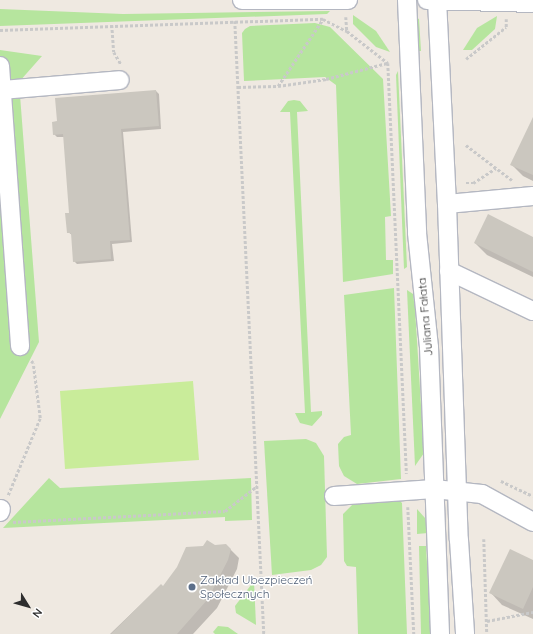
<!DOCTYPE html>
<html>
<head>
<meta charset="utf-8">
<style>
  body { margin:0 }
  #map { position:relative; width:533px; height:634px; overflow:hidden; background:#efe9e1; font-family:Quicksand,sans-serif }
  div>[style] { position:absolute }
  .green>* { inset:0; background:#b6e59e }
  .pitch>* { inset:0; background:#c9ec9a }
  .shadow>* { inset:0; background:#0003 }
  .building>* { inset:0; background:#cbc7bf }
  .path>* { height:2.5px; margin-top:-1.25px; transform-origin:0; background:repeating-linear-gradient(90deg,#c9c9c9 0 3px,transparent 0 5px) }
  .roads { filter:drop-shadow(1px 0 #b4b7c1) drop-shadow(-1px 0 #b4b7c1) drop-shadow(0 1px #b4b7c1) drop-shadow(0 -1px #b4b7c1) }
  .minor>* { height:18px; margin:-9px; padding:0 9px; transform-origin:9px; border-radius:9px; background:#fff }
  .dots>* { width:11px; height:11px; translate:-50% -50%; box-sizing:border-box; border:2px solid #fff; border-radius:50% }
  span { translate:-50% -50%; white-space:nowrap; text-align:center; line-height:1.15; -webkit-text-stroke:3px #fff; paint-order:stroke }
  .street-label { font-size:12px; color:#2e2e2e }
  .service-label { font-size:12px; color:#4e5e75 }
  .left { translate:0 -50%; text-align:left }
  .north { position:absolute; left:8px; top:586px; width:40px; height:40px; -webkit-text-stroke:3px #fff; paint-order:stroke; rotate:127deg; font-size:11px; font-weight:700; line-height:16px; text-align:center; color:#2e2e2e }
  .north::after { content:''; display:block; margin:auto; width:14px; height:18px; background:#2e2e2e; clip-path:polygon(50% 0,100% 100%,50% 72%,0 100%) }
</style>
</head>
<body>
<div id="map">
  <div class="green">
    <div style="clip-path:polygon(0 9px,123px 14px,330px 11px,327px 14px,0 26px)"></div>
    <div style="clip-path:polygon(353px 15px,376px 31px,390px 52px,376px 47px,353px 24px)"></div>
    <div style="clip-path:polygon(497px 16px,495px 29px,472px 50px,463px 50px,477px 28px)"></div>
    <div style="clip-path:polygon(417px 18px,419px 19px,421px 51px,417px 51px)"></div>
    <div style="clip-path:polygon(315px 23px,330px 27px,383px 79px,391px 216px,385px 217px,386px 260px,393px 260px,393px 274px,343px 282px,336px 85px,325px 77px,244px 81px,242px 33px,245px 29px,250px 26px)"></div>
    <div style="clip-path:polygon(0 50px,42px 56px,19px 82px,39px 342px,0 419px)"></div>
    <div style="clip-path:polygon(398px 71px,407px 267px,404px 269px,396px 75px)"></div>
    <div style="clip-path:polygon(294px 100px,300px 101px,308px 111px,297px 112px,311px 412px,322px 411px,322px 415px,312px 426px,300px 423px,295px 413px,305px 413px,290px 112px,280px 112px,288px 101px)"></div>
    <div style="clip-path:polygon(394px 288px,401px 479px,357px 484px,344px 476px,339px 466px,338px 444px,344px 437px,351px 435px,344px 295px)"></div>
    <div style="clip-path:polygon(407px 290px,413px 294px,415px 309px,424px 453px,415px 466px)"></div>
    <div style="clip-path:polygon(306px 439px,316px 443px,324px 456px,327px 557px,321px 565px,311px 570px,272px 575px,264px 441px)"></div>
    <div style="clip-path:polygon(49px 478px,60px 488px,251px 478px,252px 520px,225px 521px,225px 517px,3px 528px)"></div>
    <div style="clip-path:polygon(399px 500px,402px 503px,407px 634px,358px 634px,356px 567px,347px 566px,344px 561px,343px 514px,353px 504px)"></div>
    <div style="clip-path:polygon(417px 509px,425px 518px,428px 533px,417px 534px)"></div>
    <div style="clip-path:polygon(419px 546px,426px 546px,431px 634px,421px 634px)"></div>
    <div style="clip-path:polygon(254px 581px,256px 625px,236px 613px,235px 606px)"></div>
    <div style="clip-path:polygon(218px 626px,228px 627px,238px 634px,215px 634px,213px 632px)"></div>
  </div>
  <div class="pitch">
    <div style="clip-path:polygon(193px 381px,199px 460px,65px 469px,60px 391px)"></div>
  </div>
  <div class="shadow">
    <div style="clip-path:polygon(156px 91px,159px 94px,161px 129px,123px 132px,132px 242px,112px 244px,114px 261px,77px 264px,74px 261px,72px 235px,68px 232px,70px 214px,64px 137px,57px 137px,54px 134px)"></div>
    <div style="clip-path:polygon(533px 120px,533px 181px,523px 176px,512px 165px)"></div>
    <div style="clip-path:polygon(533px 238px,533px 277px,487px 255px,475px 243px)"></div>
    <div style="clip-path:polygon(226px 545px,239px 558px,237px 569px,217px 608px,193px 634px,110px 634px,161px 585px,164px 588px,215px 546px)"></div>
    <div style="clip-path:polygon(533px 561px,533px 619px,502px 605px,491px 593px)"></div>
  </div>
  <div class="building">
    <div style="clip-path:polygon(156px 90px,159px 126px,121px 129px,130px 240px,110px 241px,111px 259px,73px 262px,71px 233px,67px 233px,65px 213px,69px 213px,63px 134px,53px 135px,52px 122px,57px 121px,55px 98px)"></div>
    <div style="clip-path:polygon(533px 117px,533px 175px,510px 165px)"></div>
    <div style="clip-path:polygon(488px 214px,533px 237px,533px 272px,474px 243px)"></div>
    <div style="clip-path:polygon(207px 540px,215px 545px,226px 544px,231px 549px,228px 560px,208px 599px,177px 634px,111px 634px,161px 584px,163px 586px,177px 567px,186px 547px,203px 546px)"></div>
    <div style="clip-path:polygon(510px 549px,533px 560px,533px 587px,523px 609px,489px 593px)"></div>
  </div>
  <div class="path">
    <div style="left:346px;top:17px;width:13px;rotate:86deg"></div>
    <div style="left:235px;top:21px;width:614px;rotate:87.29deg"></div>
    <div style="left:112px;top:25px;width:27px;rotate:86deg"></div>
    <div style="left:114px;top:52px;width:14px;rotate:60deg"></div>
    <div style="left:0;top:30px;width:323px;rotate:-2deg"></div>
    <div style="left:323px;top:19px;width:27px;rotate:27deg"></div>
    <div style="left:347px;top:31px;width:52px;rotate:38deg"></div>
    <div style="left:388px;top:63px;width:411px;rotate:87.4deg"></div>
    <div style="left:466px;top:59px;width:51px;rotate:-38.7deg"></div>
    <div style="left:506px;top:27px;width:8px;rotate:-90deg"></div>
    <div style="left:278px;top:86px;width:81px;rotate:-56.1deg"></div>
    <div style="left:238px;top:87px;width:40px;rotate:-1.4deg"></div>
    <div style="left:278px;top:86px;width:49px;rotate:-8.3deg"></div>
    <div style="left:326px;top:79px;width:63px;rotate:-14.7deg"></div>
    <div style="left:466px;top:145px;width:58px;rotate:37.3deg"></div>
    <div style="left:466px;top:183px;width:7px"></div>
    <div style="left:473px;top:183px;width:27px;rotate:-33deg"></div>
    <div style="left:501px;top:481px;width:35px;rotate:25deg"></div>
    <div style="left:8px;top:495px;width:83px;rotate:-67.4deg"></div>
    <div style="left:40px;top:418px;width:55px;rotate:-97.3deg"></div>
    <div style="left:33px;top:363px;width:4px;rotate:-135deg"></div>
    <div style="left:408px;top:507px;width:127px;rotate:87.3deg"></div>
    <div style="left:13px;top:522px;width:212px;rotate:-3deg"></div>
    <div style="left:225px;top:511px;width:41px;rotate:-38deg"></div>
    <div style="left:484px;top:539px;width:95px;rotate:88.2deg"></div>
    <div style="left:487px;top:621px;width:47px;rotate:-11.1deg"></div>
  </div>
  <div class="roads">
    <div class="minor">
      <div style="left:242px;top:0;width:106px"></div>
      <div style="left:407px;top:0;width:233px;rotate:87.5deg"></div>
      <div style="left:417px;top:233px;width:115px;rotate:84deg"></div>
      <div style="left:429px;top:347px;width:287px;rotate:87.8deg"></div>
      <div style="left:427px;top:0;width:106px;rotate:1.6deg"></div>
      <div style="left:437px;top:0;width:204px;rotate:87.2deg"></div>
      <div style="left:447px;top:204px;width:336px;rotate:88deg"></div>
      <div style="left:459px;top:540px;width:94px;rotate:86.3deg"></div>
      <div style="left:0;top:66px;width:281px;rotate:85.9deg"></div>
      <div style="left:2px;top:90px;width:118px;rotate:-4.8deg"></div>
      <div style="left:447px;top:204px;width:86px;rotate:-5.3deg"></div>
      <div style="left:449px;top:271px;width:93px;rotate:25.5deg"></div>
      <div style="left:334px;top:496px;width:100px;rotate:-4deg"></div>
      <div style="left:434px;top:489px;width:48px;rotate:5.9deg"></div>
      <div style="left:482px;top:494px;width:58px;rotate:28.8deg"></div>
      <div style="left:0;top:512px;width:3px;rotate:-72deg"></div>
    </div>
  </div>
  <div class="dots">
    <div style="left:192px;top:587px;background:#5c6f8a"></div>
  </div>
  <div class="street-label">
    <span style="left:425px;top:317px;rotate:-95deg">Juliana Fałata</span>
  </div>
  <div class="service-label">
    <span class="left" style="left:200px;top:587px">Zakład Ubezpieczeń<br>Społecznych</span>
  </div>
  <div class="north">N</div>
</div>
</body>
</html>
